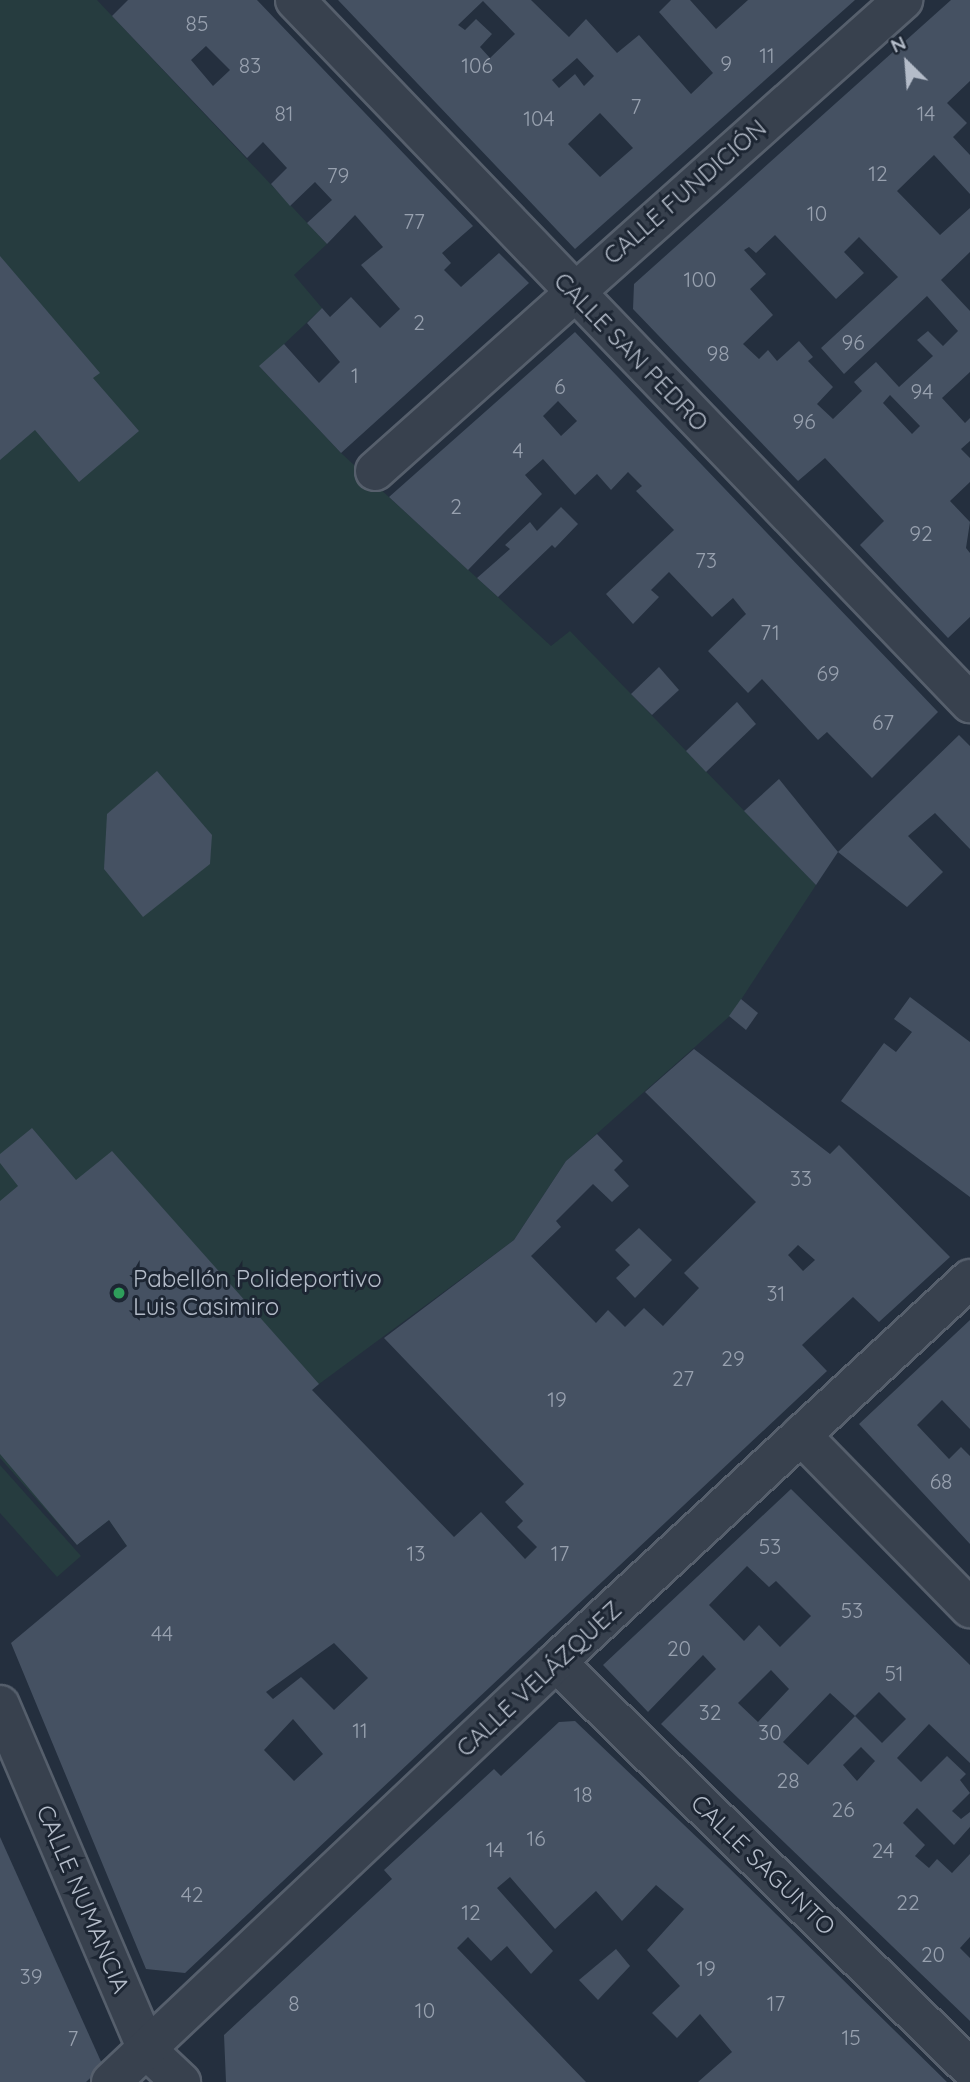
<!DOCTYPE html>
<html>
<head>
<meta charset="utf-8">
<style>
  body { margin:0 }
  #map { position:relative; width:970px; height:2082px; overflow:hidden; background:#242f3e; font-family:Quicksand,sans-serif }
  div>[style] { position:absolute }
  .green>* { inset:0; background:#263c3f }
  .building>* { inset:0; background:#455162 }
  .roads { filter:drop-shadow(2px 0 #565f6c) drop-shadow(-2px 0 #565f6c) drop-shadow(0 2px #565f6c) drop-shadow(0 -2px #565f6c) }
  .minor>* { height:38px; margin:-19px; padding:0 19px; transform-origin:19px; border-radius:19px; background:#38414e }
  .dots>* { width:19px; height:19px; translate:-50% -50%; box-sizing:border-box; border:4px solid #1d2633; border-radius:50% }
  span { translate:-50% -50%; white-space:nowrap; text-align:center; line-height:1.15; -webkit-text-stroke:6px #1d2633; paint-order:stroke }
  .number-label { font-size:21px; color:#98a1af }
  .number-label span { -webkit-text-stroke-width:0 }
  .street-label { font-size:24px; color:#b4bcc9 }
  .poi-label { font-size:24px; color:#b4bcc9 }
  .left { translate:0 -50%; text-align:left }
  .north { position:absolute; left:872px; top:28px; width:70px; height:70px; -webkit-text-stroke:5px #1d2633; paint-order:stroke; rotate:335deg; font-size:19px; font-weight:700; line-height:28px; text-align:center; color:#b4bcc9 }
  .north::after { content:''; display:block; margin:auto; width:24px; height:32px; background:#b4bcc9; clip-path:polygon(50% 0,100% 100%,50% 72%,0 100%) }
</style>
</head>
<body>
<div id="map">
  <div class="green">
    <div style="clip-path:polygon(0 0,97px 0,327px 244px,294px 275px,322px 308px,260px 367px,341px 453px,551px 646px,570px 631px,816px 885px,731px 1015px,566px 1161px,514px 1240px,319px 1384px,127px 1546px,109px 1520px,77px 1545px,0 1458px)"></div>
    <div style="clip-path:polygon(0 1465px,81px 1556px,57px 1577px,0 1513px)"></div>
  </div>
  <div class="building">
    <div style="clip-path:polygon(evenodd,128px 0,257px 0,473px 226px,442px 253px,451px 263px,444px 270px,461px 287px,499px 253px,529px 283px,341px 453px,259px 366px,284px 344px,319px 383px,340px 362px,307px 323px,322px 308px,330px 317px,351px 297px,380px 328px,400px 309px,361px 265px,383px 247px,355px 215px,327px 244px,307px 223px,332px 200px,315px 182px,290px 206px,271px 184px,287px 168px,263px 142px,247px 158px,112px 16px,128px 0,206px 46px,230px 70px,213px 86px,191px 60px,206px 46px)"></div>
    <div style="clip-path:polygon(evenodd,338px 0,531px 0,569px 37px,586px 19px,617px 53px,639px 35px,691px 94px,713px 73px,659px 12px,671px 0,690px 0,716px 29px,748px 0,855px 0,575px 249px,338px 0,483px 1px,515px 34px,490px 58px,480px 47px,492px 34px,476px 19px,465px 30px,458px 25px,483px 1px,338px 0,577px 58px,594px 76px,584px 86px,575px 74px,559px 88px,552px 80px,577px 58px,338px 0,600px 113px,633px 148px,600px 177px,568px 144px,600px 113px)"></div>
    <div style="clip-path:polygon(evenodd,951px 0,970px 0,970px 81px,947px 103px,967px 123px,953px 137px,970px 155px,970px 194px,934px 155px,897px 191px,940px 235px,970px 208px,970px 252px,941px 280px,970px 311px,970px 372px,942px 398px,965px 423px,970px 418px,970px 441px,961px 449px,970px 458px,970px 482px,950px 501px,970px 522px,966px 548px,970px 553px,970px 617px,948px 638px,860px 545px,884px 521px,825px 458px,798px 481px,633px 309px,634px 284px,951px 0,775px 235px,836px 299px,864px 273px,844px 252px,859px 237px,898px 277px,821px 348px,844px 374px,927px 296px,958px 331px,943px 346px,928px 331px,917px 340px,933px 356px,899px 387px,876px 362px,854px 382px,862px 391px,833px 419px,817px 404px,833px 387px,808px 361px,813px 357px,799px 341px,777px 361px,768px 350px,759px 359px,743px 344px,773px 315px,750px 289px,766px 274px,744px 250px,749px 247px,756px 253px,775px 235px,951px 0,890px 395px,920px 426px,912px 434px,883px 403px,890px 395px)"></div>
    <div style="clip-path:polygon(0 256px,100px 373px,93px 378px,139px 431px,79px 482px,35px 430px,0 460px)"></div>
    <div style="clip-path:polygon(evenodd,575px 332px,938px 712px,872px 778px,827px 732px,818px 740px,762px 679px,748px 693px,708px 651px,746px 614px,733px 598px,712px 617px,669px 572px,651px 590px,659px 597px,633px 624px,606px 594px,674px 530px,636px 491px,642px 486px,628px 472px,611px 490px,597px 474px,575px 495px,543px 459px,525px 475px,542px 494px,468px 570px,389px 497px,575px 332px,558px 401px,577px 421px,561px 436px,543px 416px,558px 401px)"></div>
    <div style="clip-path:polygon(561px 507px,578px 524px,555px 548px,552px 545px,498px 597px,477px 578px,510px 549px,505px 545px,530px 522px,537px 531px)"></div>
    <div style="clip-path:polygon(659px 667px,679px 690px,652px 715px,631px 694px)"></div>
    <div style="clip-path:polygon(737px 702px,756px 724px,706px 772px,686px 751px)"></div>
    <div style="clip-path:polygon(959px 735px,970px 746px,970px 849px,935px 813px,908px 836px,943px 872px,907px 907px,838px 852px)"></div>
    <div style="clip-path:polygon(157px 771px,212px 835px,210px 864px,143px 917px,104px 869px,107px 814px)"></div>
    <div style="clip-path:polygon(779px 779px,838px 852px,816px 885px,744px 811px)"></div>
    <div style="clip-path:polygon(910px 997px,970px 1042px,970px 1197px,841px 1101px,884px 1043px,896px 1052px,912px 1032px,894px 1019px)"></div>
    <div style="clip-path:polygon(741px 999px,758px 1013px,746px 1030px,729px 1016px)"></div>
    <div style="clip-path:polygon(evenodd,694px 1049px,830px 1154px,839px 1145px,950px 1257px,879px 1322px,853px 1297px,802px 1345px,827px 1371px,185px 1973px,146px 1969px,11px 1643px,127px 1546px,109px 1520px,77px 1545px,0 1454px,0 1201px,18px 1186px,0 1163px,0 1154px,32px 1128px,76px 1180px,112px 1151px,319px 1384px,312px 1390px,454px 1537px,481px 1512px,525px 1559px,537px 1547px,517px 1527px,523px 1521px,505px 1502px,524px 1484px,384px 1338px,514px 1240px,566px 1161px,597px 1134px,623px 1161px,614px 1170px,629px 1186px,612px 1202px,593px 1184px,556px 1221px,561px 1227px,531px 1256px,596px 1323px,608px 1310px,625px 1327px,644px 1308px,663px 1326px,699px 1288px,684px 1273px,756px 1202px,645px 1092px,694px 1049px,798px 1245px,815px 1260px,803px 1271px,788px 1255px,798px 1245px,694px 1049px,334px 1643px,368px 1678px,334px 1710px,301px 1677px,273px 1699px,266px 1692px,334px 1643px,694px 1049px,293px 1719px,323px 1754px,294px 1781px,264px 1750px,293px 1719px)"></div>
    <div style="clip-path:polygon(639px 1228px,672px 1260px,635px 1298px,616px 1278px,630px 1265px,615px 1250px)"></div>
    <div style="clip-path:polygon(970px 1320px,970px 1429px,942px 1400px,917px 1425px,949px 1459px,961px 1447px,970px 1456px,970px 1544px,859px 1424px)"></div>
    <div style="clip-path:polygon(evenodd,791px 1489px,970px 1665px,970px 1763px,929px 1724px,897px 1758px,921px 1782px,947px 1756px,966px 1774px,960px 1780px,970px 1793px,952px 1811px,961px 1819px,970px 1812px,970px 1827px,954px 1845px,917px 1808px,903px 1823px,925px 1845px,915px 1856px,929px 1868px,937px 1859px,952px 1873px,970px 1854px,970px 1937px,960px 1948px,970px 1958px,970px 2021px,661px 1724px,716px 1669px,703px 1655px,648px 1712px,603px 1665px,791px 1489px,747px 1566px,769px 1587px,776px 1581px,811px 1616px,780px 1647px,759px 1625px,744px 1641px,709px 1605px,747px 1566px,791px 1489px,771px 1670px,789px 1689px,758px 1722px,738px 1703px,771px 1670px,791px 1489px,879px 1692px,906px 1719px,882px 1743px,855px 1716px,879px 1692px,791px 1489px,830px 1693px,855px 1716px,808px 1765px,783px 1742px,830px 1693px,791px 1489px,861px 1747px,875px 1761px,857px 1781px,843px 1765px,861px 1747px)"></div>
    <div style="clip-path:polygon(575px 1721px,725px 1864px,947px 2082px,698px 2082px,732px 2052px,700px 2014px,677px 2038px,652px 2013px,680px 1986px,647px 1950px,684px 1909px,656px 1885px,622px 1921px,596px 1891px,555px 1929px,510px 1877px,497px 1888px,553px 1951px,531px 1974px,507px 1946px,491px 1961px,468px 1937px,457px 1948px,586px 2082px,226px 2082px,224px 2035px,392px 1879px,384px 1870px,494px 1769px,501px 1776px,559px 1722px)"></div>
    <div style="clip-path:polygon(0 1837px,103px 2066px,86px 2082px,0 2082px)"></div>
    <div style="clip-path:polygon(616px 1949px,630px 1966px,598px 2000px,579px 1980px)"></div>
  </div>
  <div class="roads">
    <div class="minor">
      <div style="left:295px;top:0;width:975px;rotate:46.16deg"></div>
      <div style="left:375px;top:471px;width:708px;rotate:-41.73deg"></div>
      <div style="left:801px;top:1435px;width:242px;rotate:45.7deg"></div>
      <div style="left:556px;top:1662px;width:580px;rotate:44.44deg"></div>
      <div style="left:0;top:1705px;width:375px;rotate:66.9deg"></div>
      <div style="left:147px;top:2050px;width:47px;rotate:43.3deg"></div>
      <div style="left:111px;top:2082px;width:612px;rotate:-43.34deg"></div>
      <div style="left:556px;top:1662px;width:564px;rotate:-42.77deg"></div>
    </div>
  </div>
  <div class="dots">
    <div style="left:119px;top:1293px;background:#2e9e5b"></div>
  </div>
  <div class="number-label">
    <span style="left:197px;top:23px">85</span>
    <span style="left:767px;top:55px">11</span>
    <span style="left:726px;top:63px">9</span>
    <span style="left:250px;top:65px">83</span>
    <span style="left:477px;top:65px">106</span>
    <span style="left:636px;top:106px">7</span>
    <span style="left:284px;top:113px">81</span>
    <span style="left:926px;top:113px">14</span>
    <span style="left:539px;top:118px">104</span>
    <span style="left:878px;top:173px">12</span>
    <span style="left:338px;top:175px">79</span>
    <span style="left:817px;top:213px">10</span>
    <span style="left:414px;top:221px">77</span>
    <span style="left:700px;top:279px">100</span>
    <span style="left:419px;top:322px">2</span>
    <span style="left:853px;top:342px">96</span>
    <span style="left:718px;top:353px">98</span>
    <span style="left:355px;top:375px">1</span>
    <span style="left:560px;top:386px">6</span>
    <span style="left:922px;top:391px">94</span>
    <span style="left:804px;top:421px">96</span>
    <span style="left:518px;top:450px">4</span>
    <span style="left:456px;top:506px">2</span>
    <span style="left:921px;top:533px">92</span>
    <span style="left:706px;top:560px">73</span>
    <span style="left:770px;top:632px">71</span>
    <span style="left:828px;top:673px">69</span>
    <span style="left:883px;top:722px">67</span>
    <span style="left:801px;top:1178px">33</span>
    <span style="left:776px;top:1293px">31</span>
    <span style="left:733px;top:1358px">29</span>
    <span style="left:683px;top:1378px">27</span>
    <span style="left:557px;top:1399px">19</span>
    <span style="left:941px;top:1481px">68</span>
    <span style="left:770px;top:1546px">53</span>
    <span style="left:416px;top:1553px">13</span>
    <span style="left:560px;top:1553px">17</span>
    <span style="left:852px;top:1610px">53</span>
    <span style="left:162px;top:1633px">44</span>
    <span style="left:679px;top:1648px">20</span>
    <span style="left:894px;top:1673px">51</span>
    <span style="left:710px;top:1712px">32</span>
    <span style="left:360px;top:1730px">11</span>
    <span style="left:770px;top:1732px">30</span>
    <span style="left:788px;top:1780px">28</span>
    <span style="left:583px;top:1794px">18</span>
    <span style="left:843px;top:1809px">26</span>
    <span style="left:536px;top:1838px">16</span>
    <span style="left:495px;top:1849px">14</span>
    <span style="left:883px;top:1850px">24</span>
    <span style="left:192px;top:1894px">42</span>
    <span style="left:908px;top:1902px">22</span>
    <span style="left:471px;top:1912px">12</span>
    <span style="left:933px;top:1954px">20</span>
    <span style="left:706px;top:1968px">19</span>
    <span style="left:31px;top:1976px">39</span>
    <span style="left:294px;top:2003px">8</span>
    <span style="left:776px;top:2003px">17</span>
    <span style="left:425px;top:2010px">10</span>
    <span style="left:851px;top:2037px">15</span>
    <span style="left:73px;top:2038px">7</span>
  </div>
  <div class="street-label">
    <span style="left:685px;top:192px;rotate:-41deg">CALLE FUNDICIÓN</span>
    <span style="left:631px;top:352px;rotate:46deg">CALLE SAN PEDRO</span>
    <span style="left:539px;top:1679px;rotate:-43deg">CALLE VELÁZQUEZ</span>
    <span style="left:763px;top:1865px;rotate:44deg">CALLE SAGUNTO</span>
    <span style="left:83px;top:1899px;rotate:67deg">CALLE NUMANCIA</span>
  </div>
  <div class="poi-label">
    <span class="left" style="left:133px;top:1293px">Pabellón Polideportivo<br>Luis Casimiro</span>
  </div>
  <div class="north">N</div>
</div>
</body>
</html>
